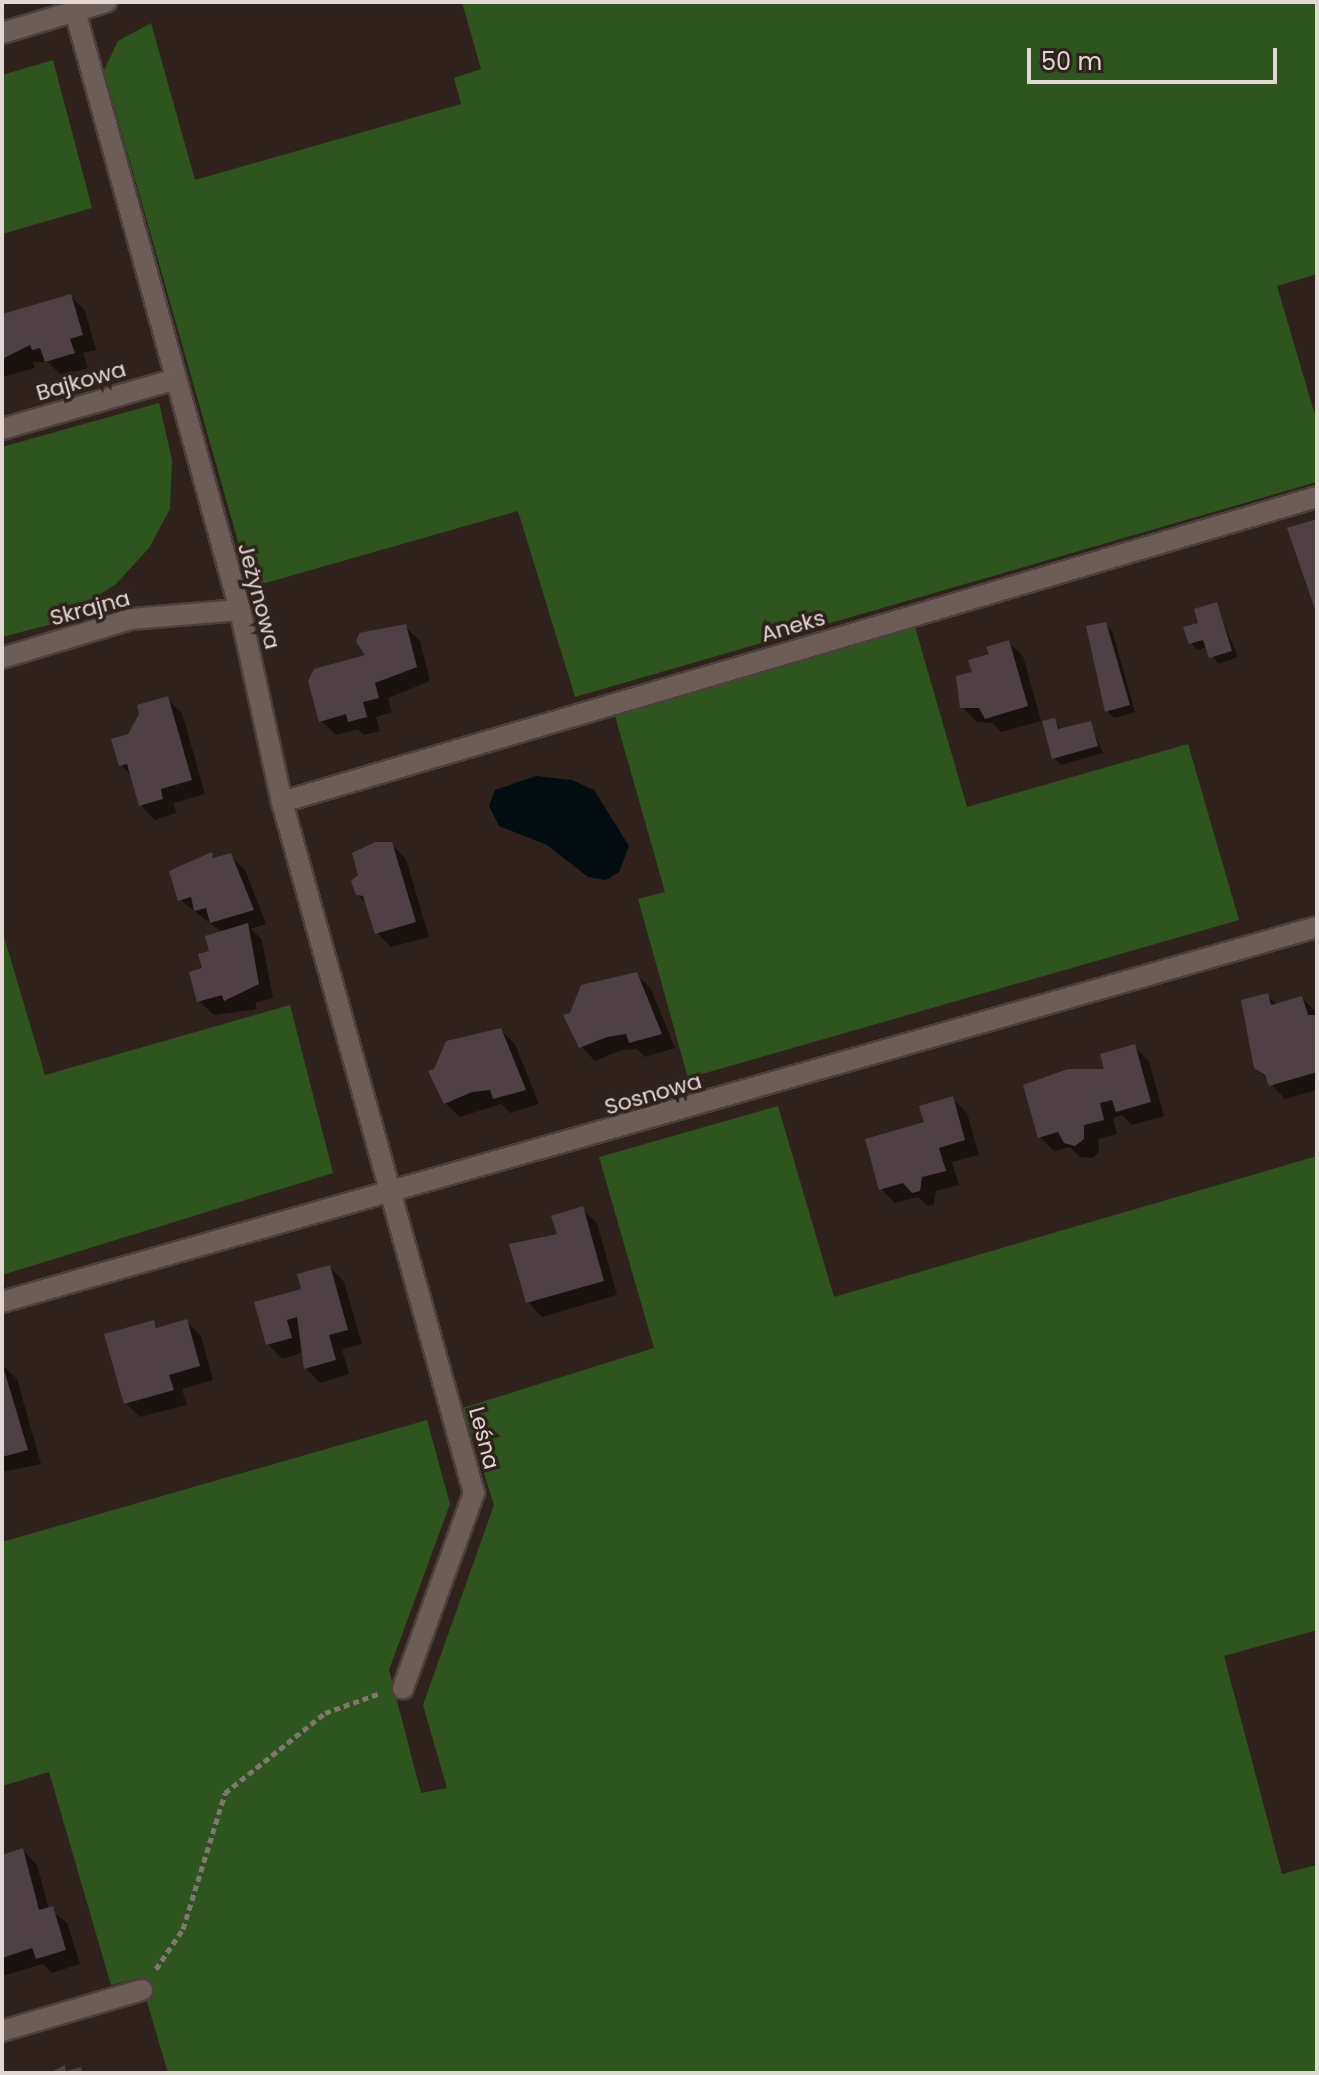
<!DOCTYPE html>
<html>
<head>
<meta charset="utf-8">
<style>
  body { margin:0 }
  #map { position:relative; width:1319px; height:2075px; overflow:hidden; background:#2f221d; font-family:Poppins,sans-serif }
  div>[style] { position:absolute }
  .green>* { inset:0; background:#2e551d }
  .water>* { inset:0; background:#020c11 }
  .shadow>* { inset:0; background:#0007 }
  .building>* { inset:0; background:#4f4046 }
  .path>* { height:5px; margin-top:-2.5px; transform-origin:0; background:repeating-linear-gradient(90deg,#827672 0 6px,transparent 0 10px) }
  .roads { filter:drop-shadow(2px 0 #4c403c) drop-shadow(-2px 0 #4c403c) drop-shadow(0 2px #4c403c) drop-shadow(0 -2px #4c403c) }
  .minor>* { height:20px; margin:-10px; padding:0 10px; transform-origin:10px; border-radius:10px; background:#6d5d57 }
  span { translate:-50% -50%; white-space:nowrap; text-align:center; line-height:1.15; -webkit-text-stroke:7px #2f221d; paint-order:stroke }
  .street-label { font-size:22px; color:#e1d7d4 }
  .frame { position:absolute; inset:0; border:4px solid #e1d7d4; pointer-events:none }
  .scale { position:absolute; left:1027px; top:48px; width:250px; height:36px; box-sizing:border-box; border:4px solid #e1d7d4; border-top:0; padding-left:10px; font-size:24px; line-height:28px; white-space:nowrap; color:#e1d7d4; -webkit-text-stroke:6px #2f221d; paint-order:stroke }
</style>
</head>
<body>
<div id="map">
  <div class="green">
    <div style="clip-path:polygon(462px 2px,1317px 2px,1317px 274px,1277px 286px,1317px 422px,1317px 482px,575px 697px,518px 511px,251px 587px,104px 70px,118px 41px,151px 23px,195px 180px,461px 104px,454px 78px,481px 69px)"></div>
    <div style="clip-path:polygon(53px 60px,92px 208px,2px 234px,2px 75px)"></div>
    <div style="clip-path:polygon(159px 403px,172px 460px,170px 509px,149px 548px,116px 584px,56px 623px,2px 637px,2px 447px)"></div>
    <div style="clip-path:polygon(915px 627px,967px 807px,1188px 744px,1239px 920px,688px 1078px,638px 899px,665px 892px,615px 716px)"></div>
    <div style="clip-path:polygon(2px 930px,45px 1075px,290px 1005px,333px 1173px,2px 1275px)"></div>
    <div style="clip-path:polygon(778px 1106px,834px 1297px,1317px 1156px,1317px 1630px,1224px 1656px,1282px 1874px,1317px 1865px,1317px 2073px,168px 2073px,140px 1978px,111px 1985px,49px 1772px,2px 1786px,2px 1542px,427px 1420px,450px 1504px,389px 1670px,421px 1793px,447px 1788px,423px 1705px,494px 1505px,463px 1408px,654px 1348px,599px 1157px)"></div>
  </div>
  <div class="water">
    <div style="clip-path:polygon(536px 776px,572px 780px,594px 790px,629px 846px,619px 872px,606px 880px,588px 877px,547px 845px,499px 826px,489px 806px,495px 790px)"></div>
  </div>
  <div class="shadow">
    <div style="clip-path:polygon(71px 296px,85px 311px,96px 350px,83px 353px,88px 368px,61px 375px,48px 362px,33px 362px,35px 368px,2px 377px,2px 330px)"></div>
    <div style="clip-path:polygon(1216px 604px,1238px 657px,1218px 664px,1208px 647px,1197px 650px,1191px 643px)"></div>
    <div style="clip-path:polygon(1105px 624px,1112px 631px,1135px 712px,1114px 718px,1107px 711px,1088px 628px)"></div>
    <div style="clip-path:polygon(406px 627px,420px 641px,430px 681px,388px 698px,392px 712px,376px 717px,380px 731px,364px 735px,358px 729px,336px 735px,321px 721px,367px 656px,361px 649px,361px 635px)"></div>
    <div style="clip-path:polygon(1008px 642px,1023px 656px,1041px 721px,1001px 732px,992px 723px,977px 722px,962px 707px,974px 673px)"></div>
    <div style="clip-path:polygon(167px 699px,182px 713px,205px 794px,174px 803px,176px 813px,155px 820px,141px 805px,133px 778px,121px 765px,129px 736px)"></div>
    <div style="clip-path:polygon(1054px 720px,1062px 731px,1090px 723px,1103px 753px,1061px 765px,1054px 758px)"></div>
    <div style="clip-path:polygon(391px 844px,406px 859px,429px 937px,391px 947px,377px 933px,368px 905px,357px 894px)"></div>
    <div style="clip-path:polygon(211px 855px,216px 860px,230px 855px,245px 870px,266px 924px,251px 929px,262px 940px,273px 998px,255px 1003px,257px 1009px,214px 1015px,199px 1001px,204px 969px,223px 933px,180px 900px)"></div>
    <div style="clip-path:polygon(636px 974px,651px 989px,675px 1048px,645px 1057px,637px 1049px,622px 1050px,595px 1061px,581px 1046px,572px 1015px)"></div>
    <div style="clip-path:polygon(1267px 995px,1277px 1005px,1302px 998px,1316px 1012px,1317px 1090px,1285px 1099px,1256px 1068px)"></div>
    <div style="clip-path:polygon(500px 1030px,515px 1044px,539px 1104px,510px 1113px,501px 1104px,460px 1117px,445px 1103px,436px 1071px)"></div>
    <div style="clip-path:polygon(1134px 1047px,1149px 1061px,1164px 1116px,1132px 1125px,1122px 1115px,1113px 1118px,1117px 1134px,1098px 1139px,1099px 1152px,1093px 1158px,1080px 1157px,1070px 1147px,1054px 1151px,1040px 1137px)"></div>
    <div style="clip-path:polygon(952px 1098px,967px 1113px,979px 1155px,952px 1162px,959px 1185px,936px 1191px,934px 1205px,928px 1206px,918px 1197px,895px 1203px,881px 1189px,926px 1124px)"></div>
    <div style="clip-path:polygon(582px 1209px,597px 1223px,617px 1295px,542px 1317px,528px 1302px,559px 1236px)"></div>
    <div style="clip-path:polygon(330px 1267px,344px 1282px,362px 1344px,342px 1349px,349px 1374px,320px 1383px,306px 1368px,304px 1352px,282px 1359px,268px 1344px,303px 1291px)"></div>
    <div style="clip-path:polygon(186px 1321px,201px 1336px,213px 1380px,182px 1389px,187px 1405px,140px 1417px,126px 1403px,153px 1323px,160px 1329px)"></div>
    <div style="clip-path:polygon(2px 1365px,17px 1379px,41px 1464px,2px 1472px)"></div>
    <div style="clip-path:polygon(23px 1850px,37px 1865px,49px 1909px,67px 1923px,80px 1964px,52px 1973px,43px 1964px,2px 1976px,2px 1857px)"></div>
  </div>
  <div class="building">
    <div style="clip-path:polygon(71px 294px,83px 335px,70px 339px,75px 353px,45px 362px,40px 348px,32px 350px,30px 345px,2px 359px,2px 314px)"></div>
    <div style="clip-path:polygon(1317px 519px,1317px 612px,1316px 612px,1287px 528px)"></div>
    <div style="clip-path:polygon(1217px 602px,1232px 651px,1209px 658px,1203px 640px,1189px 644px,1183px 627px,1198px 623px,1194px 609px)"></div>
    <div style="clip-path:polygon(1106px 622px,1130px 705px,1105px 712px,1086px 626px)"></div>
    <div style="clip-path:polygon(406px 624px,417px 667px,375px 683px,379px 698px,363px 702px,367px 717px,348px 722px,346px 714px,319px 722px,308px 681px,314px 669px,365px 655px,356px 642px,359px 633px)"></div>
    <div style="clip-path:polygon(1009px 640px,1028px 706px,985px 719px,979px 708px,960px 708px,956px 676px,972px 672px,968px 660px,989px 654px,986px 647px)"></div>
    <div style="clip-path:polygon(168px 696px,192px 780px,161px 789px,163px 799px,139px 806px,127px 764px,119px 766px,111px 739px,128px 734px,139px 714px,137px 705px)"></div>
    <div style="clip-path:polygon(1055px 718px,1058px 729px,1091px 721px,1098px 746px,1052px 759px,1042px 721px)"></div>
    <div style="clip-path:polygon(375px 842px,392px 842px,416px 922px,375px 934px,363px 896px,356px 895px,351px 881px,358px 875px,352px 853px)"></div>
    <div style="clip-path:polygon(212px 852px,213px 858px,231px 853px,254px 910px,210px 923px,206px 908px,194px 911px,191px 897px,178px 901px,169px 871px)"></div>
    <div style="clip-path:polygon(248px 923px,259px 984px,224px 1001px,222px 995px,197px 1002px,189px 972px,202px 968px,198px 954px,209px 951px,205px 936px)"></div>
    <div style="clip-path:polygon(637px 972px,662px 1034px,629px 1043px,626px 1034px,607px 1037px,579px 1048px,563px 1015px,570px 1013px,581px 985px)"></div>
    <div style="clip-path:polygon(1268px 993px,1271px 1005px,1302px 996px,1308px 1015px,1316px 1015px,1317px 1072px,1269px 1086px,1265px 1075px,1254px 1068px,1241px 1000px)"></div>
    <div style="clip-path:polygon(501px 1028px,526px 1090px,493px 1099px,490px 1090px,472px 1092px,444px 1104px,428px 1071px,434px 1069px,446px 1041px)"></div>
    <div style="clip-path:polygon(1135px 1044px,1151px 1102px,1116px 1112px,1112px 1100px,1100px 1103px,1104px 1120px,1084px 1125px,1084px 1139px,1075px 1146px,1064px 1143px,1058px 1132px,1038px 1138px,1023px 1085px,1068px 1069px,1104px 1069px,1100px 1054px)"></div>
    <div style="clip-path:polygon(953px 1096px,965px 1140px,939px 1148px,946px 1171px,922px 1177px,920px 1191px,912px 1193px,903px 1183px,879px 1190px,865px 1139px,924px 1122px,919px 1106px)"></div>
    <div style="clip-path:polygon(583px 1206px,604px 1281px,526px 1303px,509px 1244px,557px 1234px,551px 1216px)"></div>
    <div style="clip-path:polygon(330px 1265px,348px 1330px,329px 1335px,336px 1360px,304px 1369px,297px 1317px,287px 1320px,292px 1338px,266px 1345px,254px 1302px,301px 1289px,297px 1274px)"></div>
    <div style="clip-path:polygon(187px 1319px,200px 1366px,169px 1375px,174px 1390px,124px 1404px,104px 1334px,154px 1320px,156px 1328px)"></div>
    <div style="clip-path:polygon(2px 1363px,28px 1450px,2px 1457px)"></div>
    <div style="clip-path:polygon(23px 1848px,39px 1910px,53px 1906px,66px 1950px,36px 1959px,32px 1948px,2px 1958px,2px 1855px)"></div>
    <div style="clip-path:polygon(65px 2065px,66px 2071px,81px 2067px,82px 2073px,49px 2073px)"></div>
  </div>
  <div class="path">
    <div style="left:156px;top:1969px;width:48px;rotate:-56deg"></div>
    <div style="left:183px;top:1929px;width:142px;rotate:-72.8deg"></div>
    <div style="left:225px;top:1793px;width:128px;rotate:-38.7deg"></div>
    <div style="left:325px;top:1713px;width:59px;rotate:-20deg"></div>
  </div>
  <div class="roads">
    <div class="minor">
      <div style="left:75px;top:11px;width:621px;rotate:74.6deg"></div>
      <div style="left:240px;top:610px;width:197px;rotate:77.7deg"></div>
      <div style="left:282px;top:802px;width:717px;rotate:74.47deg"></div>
      <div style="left:474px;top:1493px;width:208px;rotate:110deg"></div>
      <div style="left:2px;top:33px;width:109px;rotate:-16.6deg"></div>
      <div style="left:2px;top:429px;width:178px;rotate:-16deg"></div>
      <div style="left:2px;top:658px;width:135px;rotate:-16.8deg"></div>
      <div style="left:131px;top:619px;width:109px;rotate:-4.7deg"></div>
      <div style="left:282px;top:802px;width:1079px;rotate:-16.42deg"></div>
      <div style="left:2px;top:1302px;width:1367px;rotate:-15.92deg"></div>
      <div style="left:2px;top:2031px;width:146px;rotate:-16.3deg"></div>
    </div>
  </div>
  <div class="street-label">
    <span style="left:81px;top:381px;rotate:-16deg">Bajkowa</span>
    <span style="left:259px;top:596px;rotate:75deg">Jeżynowa</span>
    <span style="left:90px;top:608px;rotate:-15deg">Skrajna</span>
    <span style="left:793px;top:626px;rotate:-16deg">Aneks</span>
    <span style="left:653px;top:1094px;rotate:-16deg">Sosnowa</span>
    <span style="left:484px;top:1438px;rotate:75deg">Leśna</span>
  </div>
  <div class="frame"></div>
  <div class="scale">50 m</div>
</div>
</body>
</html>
